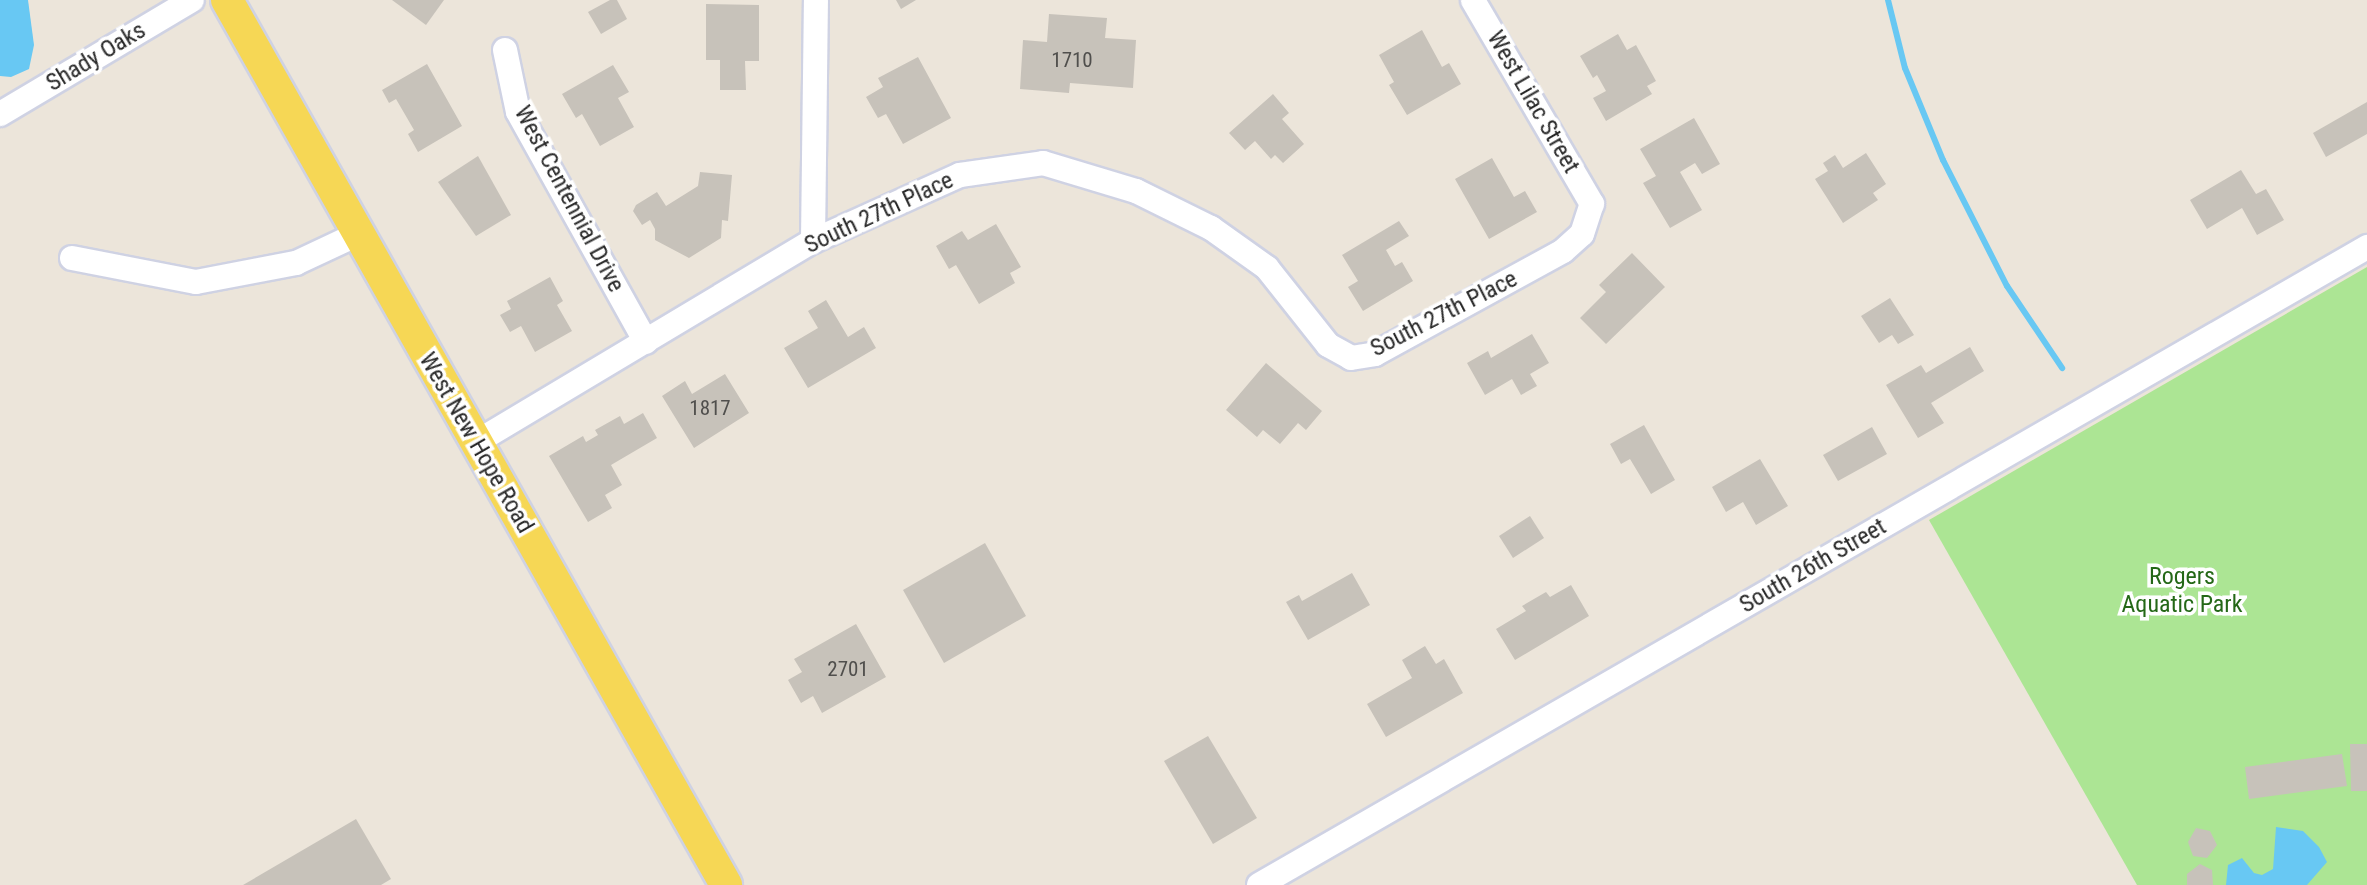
<!DOCTYPE html>
<html>
<head>
<meta charset="utf-8">
<style>
  body { margin:0 }
  #map { position:relative; width:2367px; height:885px; overflow:hidden; background:#ece5da; font-family:"Roboto Condensed",sans-serif }
  div>[style] { position:absolute }
  .green>* { inset:0; background:#ace594 }
  .water>* { inset:0; background:#68c8f3 }
  .stream>* { height:6px; margin:-3px; padding:0 3px; transform-origin:3px; border-radius:3px; background:#68c8f3 }
  .building>* { inset:0; background:#c7c2ba }
  .roads { filter:drop-shadow(2px 0 #cfd2e3) drop-shadow(-2px 0 #cfd2e3) drop-shadow(0 2px #cfd2e3) drop-shadow(0 -2px #cfd2e3) }
  .minor>* { height:24px; margin:-12px; padding:0 12px; transform-origin:12px; border-radius:12px; background:#fff }
  .major>* { height:32px; margin:-16px; padding:0 16px; transform-origin:16px; border-radius:16px; background:#f6d755 }
  span { translate:-50% -50%; white-space:nowrap; text-align:center; line-height:1.15; -webkit-text-stroke:7px #fff; paint-order:stroke }
  .number-label { font-size:21px; color:#504f4d }
  .number-label span { -webkit-text-stroke-width:0 }
  .street-label { font-size:24px; color:#292929 }
  .park-label { font-size:24px; color:#246817 }
</style>
</head>
<body>
<div id="map">
  <div class="green">
    <div style="clip-path:polygon(2367px 267px,2367px 885px,2137px 885px,1929px 520px)"></div>
  </div>
  <div class="water">
    <div style="clip-path:polygon(0 0,28px 0,34px 45px,29px 69px,11px 77px,0 76px)"></div>
    <div style="clip-path:polygon(2276px 827px,2303px 831px,2319px 847px,2327px 862px,2307px 885px,2226px 885px,2228px 865px,2242px 858px,2254px 873px,2262px 875px,2273px 869px)"></div>
  </div>
  <div class="stream">
    <div style="left:1888px;top:0;width:70px;rotate:76deg"></div>
    <div style="left:1905px;top:68px;width:100px;rotate:67.6deg"></div>
    <div style="left:1943px;top:160px;width:141px;rotate:63.1deg"></div>
    <div style="left:2007px;top:286px;width:99px;rotate:56.1deg"></div>
  </div>
  <div class="building">
    <div style="clip-path:polygon(392px 0,444px 0,426px 25px)"></div>
    <div style="clip-path:polygon(610px 0,617px 0,627px 19px,601px 34px,588px 12px)"></div>
    <div style="clip-path:polygon(896px 0,916px 0,901px 9px)"></div>
    <div style="clip-path:polygon(706px 4px,759px 5px,759px 61px,745px 61px,746px 90px,720px 90px,720px 60px,706px 60px)"></div>
    <div style="clip-path:polygon(1049px 14px,1107px 18px,1105px 38px,1136px 40px,1133px 88px,1070px 83px,1069px 93px,1020px 89px,1023px 40px,1047px 42px)"></div>
    <div style="clip-path:polygon(1422px 30px,1442px 67px,1449px 63px,1461px 84px,1407px 115px,1389px 85px,1394px 82px,1379px 55px)"></div>
    <div style="clip-path:polygon(1618px 34px,1627px 50px,1636px 45px,1656px 81px,1647px 86px,1652px 94px,1606px 121px,1593px 98px,1606px 91px,1597px 75px,1593px 78px,1580px 56px)"></div>
    <div style="clip-path:polygon(918px 57px,951px 118px,903px 144px,886px 114px,878px 118px,866px 97px,883px 87px,878px 78px)"></div>
    <div style="clip-path:polygon(427px 64px,462px 126px,418px 152px,408px 134px,414px 130px,396px 99px,389px 103px,382px 90px)"></div>
    <div style="clip-path:polygon(613px 65px,629px 92px,618px 98px,634px 127px,600px 146px,582px 114px,576px 118px,562px 94px)"></div>
    <div style="clip-path:polygon(1273px 94px,1289px 113px,1282px 119px,1304px 144px,1283px 163px,1275px 155px,1271px 159px,1255px 141px,1245px 150px,1229px 133px)"></div>
    <div style="clip-path:polygon(2367px 102px,2367px 134px,2326px 157px,2313px 133px)"></div>
    <div style="clip-path:polygon(1694px 118px,1720px 164px,1702px 174px,1695px 163px,1680px 172px,1702px 210px,1670px 228px,1643px 183px,1656px 176px,1640px 149px)"></div>
    <div style="clip-path:polygon(1866px 153px,1886px 184px,1873px 193px,1878px 200px,1843px 223px,1815px 179px,1828px 171px,1823px 163px,1835px 155px,1843px 168px)"></div>
    <div style="clip-path:polygon(478px 156px,511px 215px,476px 236px,438px 182px)"></div>
    <div style="clip-path:polygon(1492px 158px,1514px 197px,1525px 191px,1537px 212px,1489px 239px,1455px 179px)"></div>
    <div style="clip-path:polygon(2241px 170px,2256px 194px,2266px 189px,2284px 220px,2257px 235px,2242px 208px,2207px 229px,2190px 200px)"></div>
    <div style="clip-path:polygon(700px 172px,732px 175px,728px 221px,722px 220px,721px 238px,689px 258px,655px 240px,655px 229px,650px 220px,642px 225px,633px 211px,636px 205px,657px 192px,666px 206px,698px 186px)"></div>
    <div style="clip-path:polygon(1399px 221px,1409px 236px,1386px 250px,1395px 266px,1402px 262px,1413px 281px,1363px 311px,1348px 287px,1358px 281px,1342px 255px)"></div>
    <div style="clip-path:polygon(996px 224px,1021px 267px,1010px 273px,1015px 283px,979px 304px,956px 265px,949px 269px,936px 246px,962px 231px,968px 240px)"></div>
    <div style="clip-path:polygon(1632px 253px,1665px 287px,1606px 344px,1580px 318px,1606px 292px,1599px 285px)"></div>
    <div style="clip-path:polygon(550px 277px,563px 301px,557px 305px,572px 331px,535px 352px,521px 326px,510px 332px,500px 315px,511px 309px,507px 301px)"></div>
    <div style="clip-path:polygon(1890px 298px,1914px 335px,1898px 344px,1892px 335px,1879px 343px,1861px 316px)"></div>
    <div style="clip-path:polygon(826px 300px,848px 337px,864px 327px,876px 348px,808px 388px,784px 348px,818px 328px,808px 311px)"></div>
    <div style="clip-path:polygon(1532px 334px,1549px 363px,1530px 374px,1537px 386px,1521px 395px,1512px 379px,1485px 395px,1467px 363px,1488px 351px,1491px 358px)"></div>
    <div style="clip-path:polygon(1970px 347px,1984px 371px,1931px 403px,1944px 423px,1918px 438px,1886px 385px,1921px 365px,1926px 373px)"></div>
    <div style="clip-path:polygon(1266px 363px,1322px 411px,1306px 430px,1298px 423px,1280px 444px,1263px 430px,1257px 437px,1226px 410px)"></div>
    <div style="clip-path:polygon(725px 374px,749px 413px,694px 448px,662px 396px,685px 381px,692px 394px)"></div>
    <div style="clip-path:polygon(643px 413px,657px 438px,611px 465px,622px 485px,605px 495px,612px 508px,588px 522px,549px 456px,583px 436px,586px 442px,598px 435px,595px 430px,620px 416px,624px 424px)"></div>
    <div style="clip-path:polygon(1644px 425px,1675px 480px,1651px 494px,1630px 459px,1621px 464px,1610px 444px)"></div>
    <div style="clip-path:polygon(1872px 427px,1887px 454px,1838px 481px,1823px 455px)"></div>
    <div style="clip-path:polygon(1760px 459px,1788px 506px,1756px 525px,1743px 502px,1726px 512px,1712px 487px)"></div>
    <div style="clip-path:polygon(1530px 516px,1544px 538px,1513px 558px,1499px 536px)"></div>
    <div style="clip-path:polygon(985px 543px,1026px 616px,944px 663px,903px 590px)"></div>
    <div style="clip-path:polygon(1352px 573px,1370px 605px,1308px 640px,1286px 602px,1299px 595px,1302px 601px)"></div>
    <div style="clip-path:polygon(1571px 585px,1589px 616px,1515px 660px,1496px 629px,1526px 611px,1522px 606px,1546px 592px,1550px 597px)"></div>
    <div style="clip-path:polygon(856px 624px,886px 677px,822px 713px,813px 696px,801px 703px,788px 680px,802px 672px,794px 659px)"></div>
    <div style="clip-path:polygon(1425px 646px,1436px 664px,1444px 659px,1463px 693px,1386px 737px,1367px 704px,1412px 678px,1402px 660px)"></div>
    <div style="clip-path:polygon(1208px 736px,1257px 818px,1213px 844px,1164px 761px)"></div>
    <div style="clip-path:polygon(2350px 744px,2367px 744px,2367px 791px,2351px 791px)"></div>
    <div style="clip-path:polygon(2342px 754px,2347px 786px,2249px 799px,2245px 767px)"></div>
    <div style="clip-path:polygon(356px 819px,391px 879px,381px 885px,243px 885px)"></div>
    <div style="clip-path:polygon(2196px 828px,2210px 831px,2217px 845px,2207px 858px,2193px 856px,2188px 842px)"></div>
    <div style="clip-path:polygon(2200px 864px,2212px 870px,2213px 885px,2187px 885px,2187px 874px)"></div>
  </div>
  <div class="roads">
    <div class="minor">
      <div style="left:505px;top:50px;width:63px;rotate:78.2deg"></div>
      <div style="left:518px;top:112px;width:263px;rotate:60.9deg"></div>
      <div style="left:0;top:114px;width:223px;rotate:-30.7deg"></div>
      <div style="left:813px;top:241px;width:241px;rotate:-89.3deg"></div>
      <div style="left:72px;top:258px;width:126px;rotate:11deg"></div>
      <div style="left:196px;top:282px;width:102px;rotate:-10.8deg"></div>
      <div style="left:296px;top:263px;width:68px;rotate:-25.1deg"></div>
      <div style="left:475px;top:443px;width:394px;rotate:-30.9deg"></div>
      <div style="left:813px;top:241px;width:161px;rotate:-24.2deg"></div>
      <div style="left:960px;top:175px;width:84px;rotate:-8.2deg"></div>
      <div style="left:1043px;top:163px;width:97px;rotate:16.8deg"></div>
      <div style="left:1136px;top:191px;width:84px;rotate:26.3deg"></div>
      <div style="left:1211px;top:228px;width:69px;rotate:35.5deg"></div>
      <div style="left:1267px;top:268px;width:98px;rotate:51.6deg"></div>
      <div style="left:1328px;top:345px;width:26px;rotate:29deg"></div>
      <div style="left:1351px;top:358px;width:24px;rotate:-9deg"></div>
      <div style="left:1375px;top:354px;width:214px;rotate:-28.7deg"></div>
      <div style="left:1563px;top:251px;width:25px;rotate:-42deg"></div>
      <div style="left:1582px;top:234px;width:32px;rotate:-72deg"></div>
      <div style="left:1592px;top:204px;width:236px;rotate:-120.3deg"></div>
      <div style="left:1259px;top:885px;width:1279px;rotate:-29.93deg"></div>
    </div>
    <div class="major">
      <div style="left:227px;top:0;width:1016px;rotate:60.58deg"></div>
    </div>
  </div>
  <div class="number-label">
    <span style="left:1072px;top:60px">1710</span>
    <span style="left:710px;top:408px">1817</span>
    <span style="left:848px;top:669px">2701</span>
  </div>
  <div class="street-label">
    <span style="left:96px;top:57px;rotate:-31deg">Shady Oaks</span>
    <span style="left:1533px;top:102px;rotate:60deg">West Lilac Street</span>
    <span style="left:569px;top:199px;rotate:62deg">West Centennial Drive</span>
    <span style="left:879px;top:213px;rotate:-25deg">South 27th Place</span>
    <span style="left:1444px;top:314px;rotate:-27deg">South 27th Place</span>
    <span style="left:476px;top:443px;rotate:60deg">West New Hope Road</span>
    <span style="left:1813px;top:566px;rotate:-30deg">South 26th Street</span>
  </div>
  <div class="park-label">
    <span style="left:2182px;top:591px">Rogers<br>Aquatic Park</span>
  </div>
</div>
</body>
</html>
